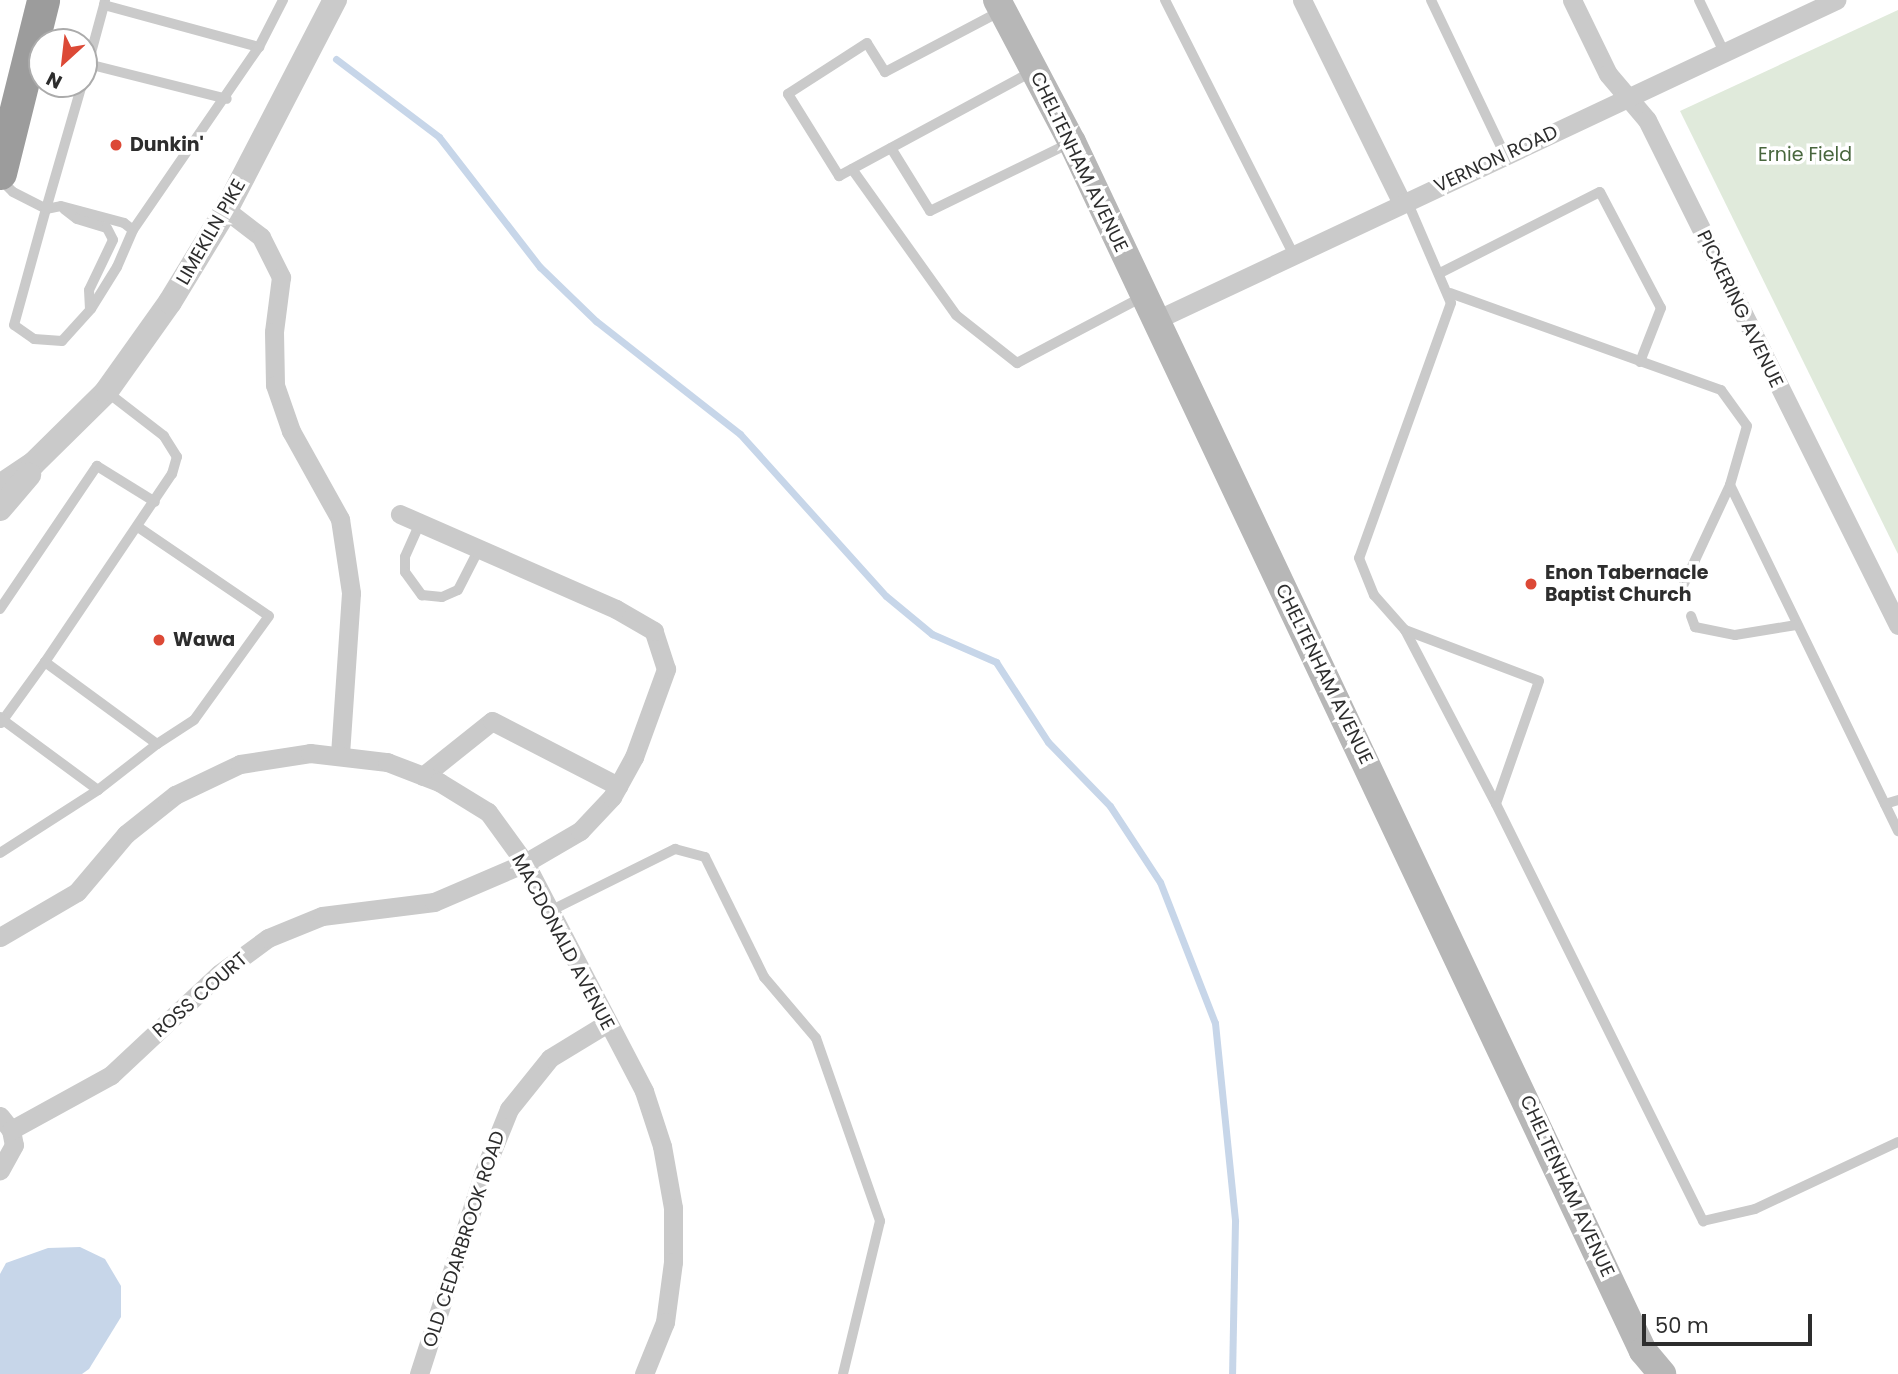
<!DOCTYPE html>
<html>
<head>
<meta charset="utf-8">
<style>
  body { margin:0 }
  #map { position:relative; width:1898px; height:1374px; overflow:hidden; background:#fff; font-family:Poppins,sans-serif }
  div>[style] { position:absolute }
  .green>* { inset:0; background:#e0eadb }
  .water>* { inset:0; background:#c7d6e9 }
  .stream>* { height:7px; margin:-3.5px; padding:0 3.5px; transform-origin:3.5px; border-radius:3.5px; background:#c7d6e9 }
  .service>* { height:10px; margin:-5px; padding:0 5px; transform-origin:5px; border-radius:5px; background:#cacaca }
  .minor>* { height:19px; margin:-9.5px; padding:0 9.5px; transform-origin:9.5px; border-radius:9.5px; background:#cacaca }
  .tertiary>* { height:24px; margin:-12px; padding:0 12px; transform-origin:12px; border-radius:12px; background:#cacaca }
  .secondary>* { height:28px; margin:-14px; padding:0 14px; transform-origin:14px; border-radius:14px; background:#b7b7b7 }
  .trunk>* { height:33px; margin:-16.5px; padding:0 16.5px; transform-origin:16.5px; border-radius:16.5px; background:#9c9c9c }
  .dots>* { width:19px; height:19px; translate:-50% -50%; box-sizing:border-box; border:4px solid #fff; border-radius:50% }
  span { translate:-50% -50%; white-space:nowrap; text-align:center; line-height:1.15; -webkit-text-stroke:7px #fff; paint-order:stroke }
  .poi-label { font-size:19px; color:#2d2d2d; font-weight:700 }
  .left { translate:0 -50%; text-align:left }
  .park-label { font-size:19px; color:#48663d }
  .street-label { font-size:19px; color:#2d2d2d }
  .north { position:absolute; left:28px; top:28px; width:70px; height:70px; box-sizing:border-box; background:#fff; border:2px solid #ababab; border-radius:50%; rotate:207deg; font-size:19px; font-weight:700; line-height:28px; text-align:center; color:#2d2d2d }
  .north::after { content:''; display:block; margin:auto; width:24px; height:32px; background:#dc4936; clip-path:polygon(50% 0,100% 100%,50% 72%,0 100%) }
  .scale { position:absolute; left:1642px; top:1314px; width:170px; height:32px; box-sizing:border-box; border:4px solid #2d2d2d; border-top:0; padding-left:9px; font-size:21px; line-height:24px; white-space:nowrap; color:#2d2d2d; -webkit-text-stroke:5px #fff; paint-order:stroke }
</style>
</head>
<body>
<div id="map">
  <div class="green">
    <div style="clip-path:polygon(1898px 10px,1898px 554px,1680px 111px)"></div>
  </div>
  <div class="water">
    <div style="clip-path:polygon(80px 1247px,105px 1259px,121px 1286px,121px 1317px,89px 1369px,82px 1374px,0 1374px,0 1274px,6px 1263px,48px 1248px)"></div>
  </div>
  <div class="stream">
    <div style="left:336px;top:59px;width:129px;rotate:37.1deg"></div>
    <div style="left:439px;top:137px;width:165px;rotate:52.2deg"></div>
    <div style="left:540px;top:267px;width:78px;rotate:44deg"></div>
    <div style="left:596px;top:321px;width:183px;rotate:38.1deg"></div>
    <div style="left:740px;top:434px;width:218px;rotate:48deg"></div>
    <div style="left:886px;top:596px;width:60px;rotate:39.6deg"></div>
    <div style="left:932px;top:634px;width:70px;rotate:23.6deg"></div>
    <div style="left:996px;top:662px;width:95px;rotate:57deg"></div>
    <div style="left:1048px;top:742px;width:89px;rotate:45.9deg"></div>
    <div style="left:1110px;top:806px;width:91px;rotate:56.7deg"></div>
    <div style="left:1160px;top:882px;width:151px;rotate:68.7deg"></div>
    <div style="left:1215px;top:1023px;width:199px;rotate:84.2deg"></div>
    <div style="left:1235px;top:1221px;width:153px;rotate:91.1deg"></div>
  </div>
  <div class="service">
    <div style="left:105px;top:0;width:5px;rotate:101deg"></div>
    <div style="left:104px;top:5px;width:161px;rotate:15.2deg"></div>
    <div style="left:259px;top:47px;width:53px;rotate:-62.9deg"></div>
    <div style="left:1165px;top:0;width:284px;rotate:63.2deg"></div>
    <div style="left:1431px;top:0;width:172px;rotate:64.5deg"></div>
    <div style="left:1699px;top:0;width:58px;rotate:64.3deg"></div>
    <div style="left:104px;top:5px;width:61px;rotate:105.2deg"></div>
    <div style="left:88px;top:64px;width:143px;rotate:14.1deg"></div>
    <div style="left:999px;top:12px;width:129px;rotate:152.2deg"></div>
    <div style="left:885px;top:72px;width:34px;rotate:-122deg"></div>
    <div style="left:867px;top:43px;width:94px;rotate:147.2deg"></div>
    <div style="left:788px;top:94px;width:97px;rotate:58.1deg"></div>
    <div style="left:839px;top:176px;width:221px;rotate:-28.4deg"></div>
    <div style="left:891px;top:148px;width:74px;rotate:58.2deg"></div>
    <div style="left:930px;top:211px;width:156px;rotate:-25.9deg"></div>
    <div style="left:852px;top:169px;width:179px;rotate:54.5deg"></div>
    <div style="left:956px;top:315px;width:78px;rotate:38.2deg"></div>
    <div style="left:1017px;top:363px;width:141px;rotate:-27.8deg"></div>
    <div style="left:0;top:179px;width:18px;rotate:45deg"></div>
    <div style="left:13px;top:192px;width:37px;rotate:27deg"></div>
    <div style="left:46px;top:209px;width:15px;rotate:-11deg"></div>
    <div style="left:61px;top:206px;width:65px;rotate:15.1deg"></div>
    <div style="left:124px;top:223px;width:11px;rotate:38deg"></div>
    <div style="left:133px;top:230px;width:40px;rotate:113.4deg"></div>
    <div style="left:117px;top:267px;width:49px;rotate:121.8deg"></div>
    <div style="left:91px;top:309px;width:43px;rotate:132.2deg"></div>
    <div style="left:62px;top:341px;width:28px;rotate:-176deg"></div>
    <div style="left:34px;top:339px;width:24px;rotate:-145deg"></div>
    <div style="left:14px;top:325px;width:120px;rotate:-74.6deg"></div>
    <div style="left:46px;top:209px;width:130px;rotate:-73.9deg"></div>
    <div style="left:1407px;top:201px;width:111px;rotate:66.7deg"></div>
    <div style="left:1451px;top:303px;width:271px;rotate:109.8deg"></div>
    <div style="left:1359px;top:558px;width:40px;rotate:68deg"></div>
    <div style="left:1374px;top:595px;width:47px;rotate:48.5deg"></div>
    <div style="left:1405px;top:630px;width:196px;rotate:62.4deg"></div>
    <div style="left:1496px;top:804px;width:466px;rotate:63.6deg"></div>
    <div style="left:1703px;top:1221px;width:53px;rotate:-13deg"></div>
    <div style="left:1755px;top:1209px;width:158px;rotate:-25.1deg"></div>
    <div style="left:64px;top:209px;width:16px;rotate:38deg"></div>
    <div style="left:77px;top:219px;width:31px;rotate:17deg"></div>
    <div style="left:107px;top:228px;width:13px;rotate:63deg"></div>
    <div style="left:113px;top:240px;width:55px;rotate:115.6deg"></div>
    <div style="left:89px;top:290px;width:19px;rotate:87deg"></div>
    <div style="left:133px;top:230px;width:222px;rotate:-55.5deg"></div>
    <div style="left:1440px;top:273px;width:179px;rotate:-26.9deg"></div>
    <div style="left:1600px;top:192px;width:131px;rotate:62.3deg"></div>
    <div style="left:1661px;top:308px;width:58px;rotate:111.3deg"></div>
    <div style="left:1450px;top:293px;width:288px;rotate:19.7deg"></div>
    <div style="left:1721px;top:390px;width:44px;rotate:54.2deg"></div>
    <div style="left:1747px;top:426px;width:61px;rotate:106.1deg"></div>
    <div style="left:1730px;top:485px;width:116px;rotate:115deg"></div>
    <div style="left:1681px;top:590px;width:8px;rotate:67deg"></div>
    <div style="left:1730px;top:485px;width:385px;rotate:64.1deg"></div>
    <div style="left:420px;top:523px;width:37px;rotate:114deg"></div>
    <div style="left:405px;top:557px;width:15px;rotate:90deg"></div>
    <div style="left:405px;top:572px;width:29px;rotate:54deg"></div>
    <div style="left:422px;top:595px;width:20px;rotate:6deg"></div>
    <div style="left:442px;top:597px;width:17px;rotate:-24deg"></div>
    <div style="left:458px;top:590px;width:46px;rotate:-62.9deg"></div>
    <div style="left:138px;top:527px;width:158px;rotate:34.2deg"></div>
    <div style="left:269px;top:616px;width:128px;rotate:125.8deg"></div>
    <div style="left:194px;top:720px;width:44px;rotate:147deg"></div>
    <div style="left:0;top:609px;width:173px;rotate:-55.9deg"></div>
    <div style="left:97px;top:466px;width:68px;rotate:31.8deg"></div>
    <div style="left:1691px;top:616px;width:12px;rotate:70deg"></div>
    <div style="left:1695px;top:627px;width:41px;rotate:11.3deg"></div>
    <div style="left:1735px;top:635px;width:62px;rotate:-9.3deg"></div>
    <div style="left:1405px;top:630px;width:143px;rotate:20.8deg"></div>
    <div style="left:1539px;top:681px;width:130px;rotate:109.3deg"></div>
    <div style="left:0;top:717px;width:4px;rotate:45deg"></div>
    <div style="left:3px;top:720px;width:72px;rotate:-54.1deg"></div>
    <div style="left:45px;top:662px;width:227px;rotate:-56deg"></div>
    <div style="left:172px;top:474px;width:18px;rotate:-74deg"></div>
    <div style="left:177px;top:457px;width:25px;rotate:-122deg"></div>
    <div style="left:164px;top:436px;width:72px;rotate:-142.3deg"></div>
    <div style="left:1px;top:723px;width:4px;rotate:-56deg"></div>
    <div style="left:3px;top:720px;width:118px;rotate:36.4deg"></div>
    <div style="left:98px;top:790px;width:75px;rotate:-37.9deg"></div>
    <div style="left:157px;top:744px;width:139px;rotate:-143.8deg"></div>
    <div style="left:1885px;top:804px;width:14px;rotate:-17deg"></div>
    <div style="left:0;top:853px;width:117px;rotate:-32.7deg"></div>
    <div style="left:550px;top:911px;width:140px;rotate:-26.4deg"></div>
    <div style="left:675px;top:849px;width:31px;rotate:15deg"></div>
    <div style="left:705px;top:857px;width:134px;rotate:63.8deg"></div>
    <div style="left:764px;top:977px;width:80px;rotate:49.6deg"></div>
    <div style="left:816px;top:1038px;width:194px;rotate:70.7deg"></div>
    <div style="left:880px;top:1221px;width:157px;rotate:103.6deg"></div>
  </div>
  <div class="minor">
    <div style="left:1302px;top:0;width:226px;rotate:63.8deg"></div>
    <div style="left:1572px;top:0;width:82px;rotate:64.1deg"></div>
    <div style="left:1608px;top:74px;width:60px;rotate:49.7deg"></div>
    <div style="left:1647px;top:120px;width:564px;rotate:63.57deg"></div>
    <div style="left:226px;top:210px;width:44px;rotate:37.6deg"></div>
    <div style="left:261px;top:237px;width:45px;rotate:63.4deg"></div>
    <div style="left:281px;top:277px;width:55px;rotate:97.3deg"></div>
    <div style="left:274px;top:332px;width:53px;rotate:88.9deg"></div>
    <div style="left:275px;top:385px;width:49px;rotate:70.8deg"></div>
    <div style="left:291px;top:431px;width:101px;rotate:60.9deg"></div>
    <div style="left:340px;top:519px;width:75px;rotate:81.5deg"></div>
    <div style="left:351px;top:593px;width:163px;rotate:93.9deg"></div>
    <div style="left:1156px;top:320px;width:752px;rotate:-25.2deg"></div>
    <div style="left:423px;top:776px;width:88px;rotate:-38.6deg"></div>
    <div style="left:492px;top:721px;width:142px;rotate:27.3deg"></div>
    <div style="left:0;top:937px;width:89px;rotate:-30.3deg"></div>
    <div style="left:77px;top:892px;width:76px;rotate:-49.8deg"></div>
    <div style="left:126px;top:834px;width:63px;rotate:-38.5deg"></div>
    <div style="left:175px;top:795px;width:72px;rotate:-25.5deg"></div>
    <div style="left:240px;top:764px;width:71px;rotate:-8.9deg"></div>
    <div style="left:310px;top:753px;width:78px;rotate:6.7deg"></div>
    <div style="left:387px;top:762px;width:56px;rotate:21deg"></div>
    <div style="left:439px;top:782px;width:57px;rotate:31.5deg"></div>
    <div style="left:488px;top:812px;width:63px;rotate:54deg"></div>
    <div style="left:525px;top:863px;width:54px;rotate:62.5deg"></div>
    <div style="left:550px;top:911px;width:203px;rotate:62.4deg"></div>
    <div style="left:644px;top:1091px;width:58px;rotate:71.9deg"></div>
    <div style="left:662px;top:1146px;width:63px;rotate:79.9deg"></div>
    <div style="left:673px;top:1208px;width:54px;rotate:90deg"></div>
    <div style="left:673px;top:1262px;width:61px;rotate:97.6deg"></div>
    <div style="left:665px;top:1322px;width:56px;rotate:112deg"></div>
    <div style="left:0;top:1116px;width:18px;rotate:52deg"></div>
    <div style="left:11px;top:1130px;width:15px;rotate:79deg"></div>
    <div style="left:14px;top:1145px;width:29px;rotate:119deg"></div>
    <div style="left:11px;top:1130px;width:114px;rotate:-28.8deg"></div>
    <div style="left:111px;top:1075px;width:148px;rotate:-43.1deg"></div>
    <div style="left:219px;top:974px;width:61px;rotate:-36.3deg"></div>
    <div style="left:268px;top:938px;width:58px;rotate:-22.2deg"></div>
    <div style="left:322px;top:916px;width:113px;rotate:-7.1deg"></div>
    <div style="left:434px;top:902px;width:99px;rotate:-23.2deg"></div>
    <div style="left:525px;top:863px;width:64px;rotate:-30.2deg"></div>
    <div style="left:580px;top:831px;width:47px;rotate:-46.7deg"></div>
    <div style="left:612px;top:797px;width:46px;rotate:-61.2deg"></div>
    <div style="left:634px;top:757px;width:94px;rotate:-70deg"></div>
    <div style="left:666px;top:669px;width:40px;rotate:-108deg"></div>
    <div style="left:654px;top:631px;width:44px;rotate:-149.9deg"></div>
    <div style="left:616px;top:609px;width:236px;rotate:-156.3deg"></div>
    <div style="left:419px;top:1374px;width:213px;rotate:-72.2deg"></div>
    <div style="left:484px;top:1171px;width:67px;rotate:-68deg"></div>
    <div style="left:509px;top:1109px;width:65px;rotate:-51.2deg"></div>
    <div style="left:550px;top:1058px;width:66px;rotate:-31.3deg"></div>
  </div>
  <div class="tertiary">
    <div style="left:0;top:486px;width:40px;rotate:-34deg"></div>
    <div style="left:33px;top:464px;width:103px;rotate:-44.6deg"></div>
    <div style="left:106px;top:392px;width:110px;rotate:-54.6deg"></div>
    <div style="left:170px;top:302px;width:108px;rotate:-58.7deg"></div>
    <div style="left:226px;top:210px;width:237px;rotate:-62.6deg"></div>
    <div style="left:0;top:509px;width:45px;rotate:-49.5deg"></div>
  </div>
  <div class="secondary">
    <div style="left:997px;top:0;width:161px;rotate:62.2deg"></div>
    <div style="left:1072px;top:142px;width:1337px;rotate:64.72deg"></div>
    <div style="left:1643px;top:1351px;width:30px;rotate:50deg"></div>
  </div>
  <div class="trunk">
    <div style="left:0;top:173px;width:178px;rotate:-76deg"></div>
  </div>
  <div class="dots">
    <div style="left:116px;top:145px;background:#dc4936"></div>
    <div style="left:1531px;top:584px;background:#dc4936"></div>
    <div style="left:159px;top:640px;background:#dc4936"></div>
  </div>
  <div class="poi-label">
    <span class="left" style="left:130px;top:145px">Dunkin'</span>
    <span class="left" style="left:1545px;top:584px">Enon Tabernacle<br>Baptist Church</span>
    <span class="left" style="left:173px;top:640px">Wawa</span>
  </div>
  <div class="park-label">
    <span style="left:1805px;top:155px">Ernie Field</span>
  </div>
  <div class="street-label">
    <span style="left:1496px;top:159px;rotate:-25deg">VERNON ROAD</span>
    <span style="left:1079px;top:162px;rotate:64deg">CHELTENHAM AVENUE</span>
    <span style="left:211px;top:232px;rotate:-60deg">LIMEKILN PIKE</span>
    <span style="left:1740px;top:309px;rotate:64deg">PICKERING AVENUE</span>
    <span style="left:1324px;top:674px;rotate:64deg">CHELTENHAM AVENUE</span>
    <span style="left:563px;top:942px;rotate:62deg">MACDONALD AVENUE</span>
    <span style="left:200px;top:995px;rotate:-41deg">ROSS COURT</span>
    <span style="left:1567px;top:1186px;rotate:65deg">CHELTENHAM AVENUE</span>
    <span style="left:464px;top:1239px;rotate:-72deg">OLD CEDARBROOK ROAD</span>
  </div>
  <div class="north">N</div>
  <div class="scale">50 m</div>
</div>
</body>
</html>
